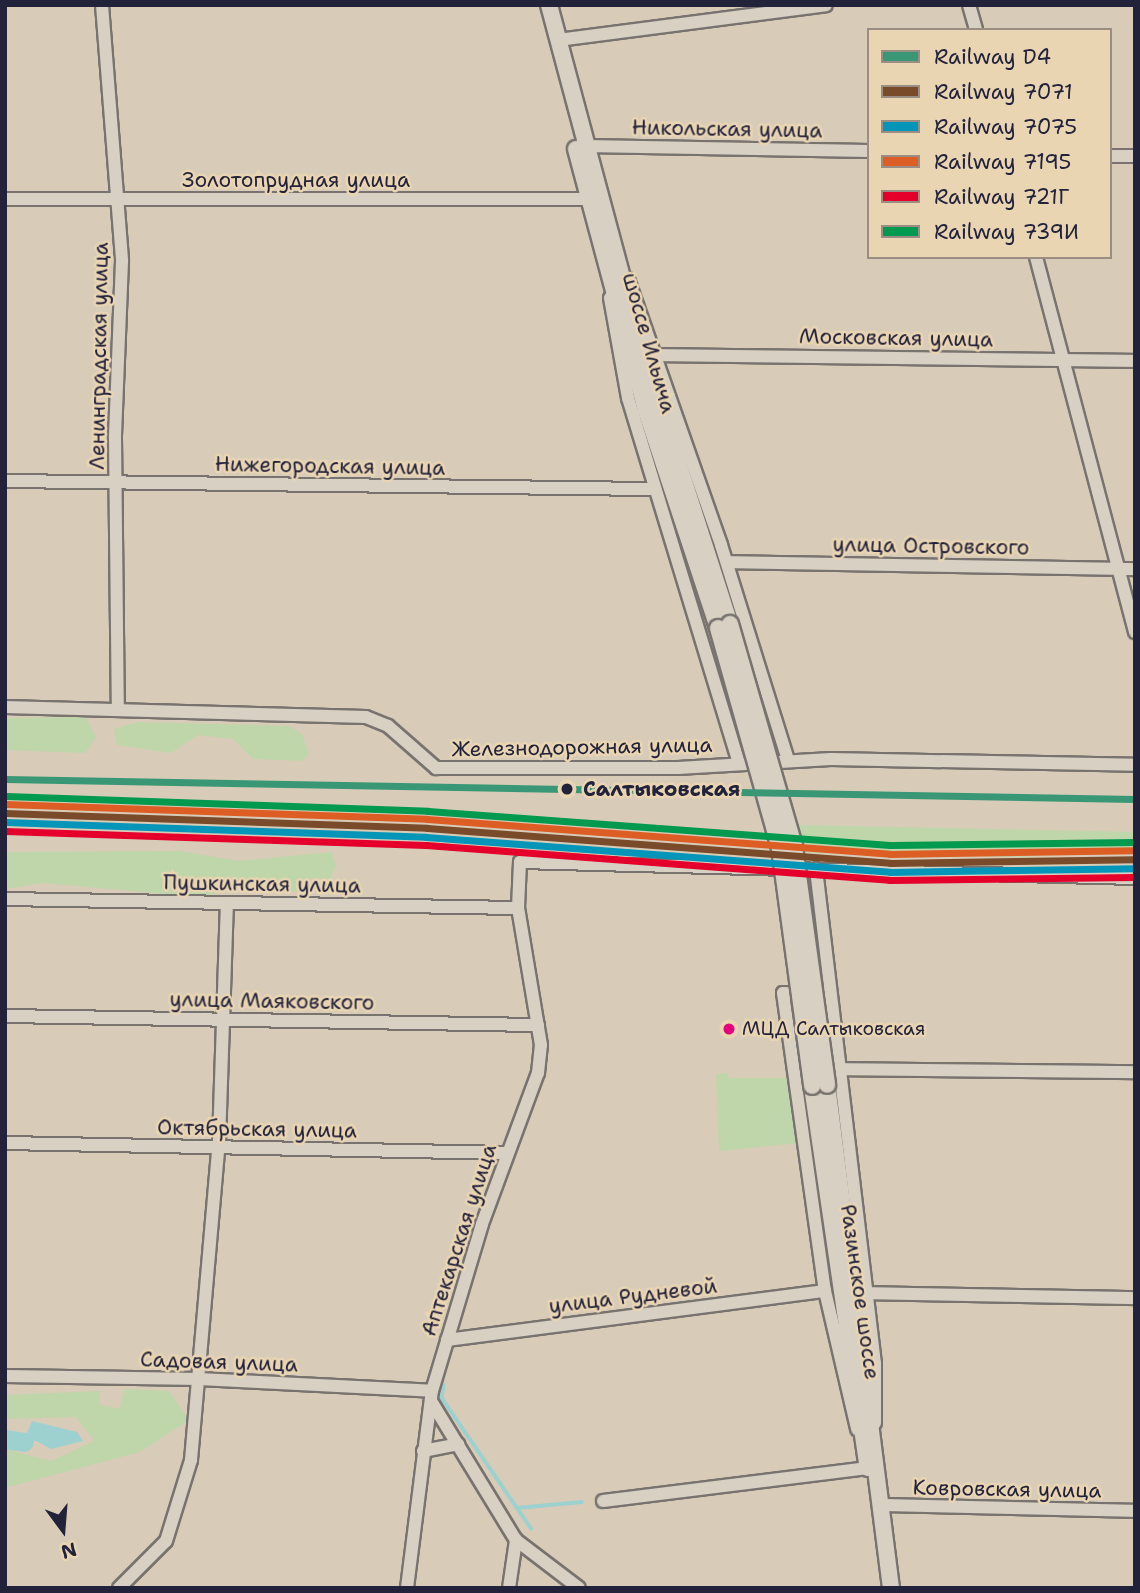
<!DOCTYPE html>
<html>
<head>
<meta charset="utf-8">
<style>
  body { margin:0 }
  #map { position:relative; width:1140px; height:1593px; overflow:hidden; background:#d8ccb8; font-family:"Shantell Sans",sans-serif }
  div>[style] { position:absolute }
  .green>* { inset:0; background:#bfd5aa }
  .water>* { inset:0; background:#9cd1d0 }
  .stream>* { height:3.5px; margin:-1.75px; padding:0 1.75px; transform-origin:1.75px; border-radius:1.75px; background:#9cd1d0 }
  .river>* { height:19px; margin:-9.5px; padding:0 9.5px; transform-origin:9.5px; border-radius:9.5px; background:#9cd1d0 }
  .roads { filter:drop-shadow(2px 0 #78736f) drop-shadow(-2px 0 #78736f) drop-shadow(0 2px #78736f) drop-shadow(0 -2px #78736f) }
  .minor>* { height:12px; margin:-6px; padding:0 6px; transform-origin:6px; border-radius:6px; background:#d8d0c3 }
  .major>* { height:16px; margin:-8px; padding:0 8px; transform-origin:8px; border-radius:8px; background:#d8d0c3 }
  .bridges { filter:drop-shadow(2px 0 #78736f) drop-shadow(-2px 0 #78736f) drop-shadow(0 2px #78736f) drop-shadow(0 -2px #78736f) }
  .major-bridge>* { height:16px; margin:-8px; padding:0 8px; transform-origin:8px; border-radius:8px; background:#d8d0c3 }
  .rail-1>* { height:7px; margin:-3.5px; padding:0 3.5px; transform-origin:3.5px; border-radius:3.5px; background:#399776 }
  .rail-2>* { height:7px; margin:-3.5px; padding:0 3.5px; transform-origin:3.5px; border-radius:3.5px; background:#7a4b2a }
  .rail-3>* { height:7px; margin:-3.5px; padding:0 3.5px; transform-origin:3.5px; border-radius:3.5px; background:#0595b8 }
  .rail-4>* { height:7px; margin:-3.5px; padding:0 3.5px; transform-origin:3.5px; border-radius:3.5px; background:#dd5e24 }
  .rail-5>* { height:7px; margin:-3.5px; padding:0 3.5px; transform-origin:3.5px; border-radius:3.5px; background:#e4002b }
  .rail-6>* { height:7px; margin:-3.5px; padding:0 3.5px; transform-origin:3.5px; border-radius:3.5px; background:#03994f }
  .dots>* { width:19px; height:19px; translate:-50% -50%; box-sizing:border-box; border:4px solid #ead5b3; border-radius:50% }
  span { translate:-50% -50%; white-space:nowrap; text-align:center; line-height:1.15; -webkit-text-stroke:5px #ead5b3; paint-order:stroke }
  .bus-label { font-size:19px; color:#22223b }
  .left { translate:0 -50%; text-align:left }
  .street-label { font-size:21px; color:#22223b }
  .stop-label { font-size:21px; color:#22223b; font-weight:700 }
  .frame { position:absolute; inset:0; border:7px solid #22223b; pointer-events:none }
  .legend { position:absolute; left:867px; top:28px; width:245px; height:231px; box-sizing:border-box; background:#ead5b3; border:2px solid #9a8d83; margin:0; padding:9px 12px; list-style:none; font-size:21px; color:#22223b }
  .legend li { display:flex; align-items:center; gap:14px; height:35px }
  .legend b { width:35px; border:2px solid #9a8d83 }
  .north { position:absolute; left:28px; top:1495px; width:70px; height:70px; -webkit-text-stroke:5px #ead5b3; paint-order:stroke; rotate:164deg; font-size:19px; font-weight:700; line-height:28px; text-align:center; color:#22223b }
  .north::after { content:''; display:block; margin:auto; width:24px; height:32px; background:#22223b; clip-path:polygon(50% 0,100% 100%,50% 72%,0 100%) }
</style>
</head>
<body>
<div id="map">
  <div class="green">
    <div style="clip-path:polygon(86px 717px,96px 738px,85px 753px,5px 750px,5px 718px)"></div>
    <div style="clip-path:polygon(139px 722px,289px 726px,302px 734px,309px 754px,302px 761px,253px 759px,233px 739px,198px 735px,171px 753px,117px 745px,114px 729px)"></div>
    <div style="clip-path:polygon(797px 825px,1135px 832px,1135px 851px,1019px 857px,806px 853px)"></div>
    <div style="clip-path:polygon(180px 851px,239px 861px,332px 852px,336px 866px,330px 879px,311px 878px,299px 892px,250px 884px,201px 897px,42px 883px,5px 889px,5px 852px)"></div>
    <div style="clip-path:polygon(726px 1073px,730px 1078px,790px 1078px,799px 1143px,719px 1151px,716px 1074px)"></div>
    <div style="clip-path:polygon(125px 1389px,169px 1391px,189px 1420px,140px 1452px,5px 1488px,5px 1449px,51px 1461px,94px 1441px,76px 1417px,5px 1419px,5px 1395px,100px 1391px,99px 1404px,119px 1409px)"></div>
  </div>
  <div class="water">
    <div style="clip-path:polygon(32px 1421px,77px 1432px,83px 1441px,51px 1449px,36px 1441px,24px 1442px,19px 1435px,27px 1433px)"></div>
  </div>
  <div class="stream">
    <div style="left:444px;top:1385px;width:13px;rotate:99deg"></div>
    <div style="left:442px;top:1398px;width:158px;rotate:55.6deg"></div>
    <div style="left:517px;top:1508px;width:65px;rotate:-5.3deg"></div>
  </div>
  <div class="river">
    <div style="left:5px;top:1439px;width:19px;rotate:9deg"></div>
  </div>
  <div class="roads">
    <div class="minor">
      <div style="left:102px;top:5px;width:257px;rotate:85.5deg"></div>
      <div style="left:122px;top:261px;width:177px;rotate:92.3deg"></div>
      <div style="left:115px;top:438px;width:271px;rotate:89.4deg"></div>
      <div style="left:969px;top:5px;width:26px;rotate:74deg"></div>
      <div style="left:558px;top:40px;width:270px;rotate:-7.4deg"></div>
      <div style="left:585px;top:146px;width:284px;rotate:1deg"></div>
      <div style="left:1110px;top:156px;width:25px"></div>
      <div style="left:5px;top:199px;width:582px"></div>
      <div style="left:1036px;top:257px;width:388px;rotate:75.2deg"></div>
      <div style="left:628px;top:279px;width:282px;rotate:70.7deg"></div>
      <div style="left:721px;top:545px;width:225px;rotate:72.7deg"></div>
      <div style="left:610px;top:298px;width:102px;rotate:79.8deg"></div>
      <div style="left:628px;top:398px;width:382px;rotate:73.1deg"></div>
      <div style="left:657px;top:355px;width:478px;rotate:0.7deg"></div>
      <div style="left:5px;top:481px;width:650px;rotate:0.71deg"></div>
      <div style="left:727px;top:562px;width:408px;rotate:1deg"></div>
      <div style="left:5px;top:707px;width:361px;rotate:1.6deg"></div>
      <div style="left:366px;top:717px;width:24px;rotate:22deg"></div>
      <div style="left:388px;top:726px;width:64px;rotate:41.2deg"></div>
      <div style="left:436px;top:768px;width:242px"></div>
      <div style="left:678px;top:768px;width:153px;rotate:-3.4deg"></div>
      <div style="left:831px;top:759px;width:304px;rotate:1.1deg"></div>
      <div style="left:816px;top:869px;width:498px;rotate:83.2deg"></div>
      <div style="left:875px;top:1363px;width:60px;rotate:90deg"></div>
      <div style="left:5px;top:899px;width:513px;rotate:1.01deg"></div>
      <div style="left:830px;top:995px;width:47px;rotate:-177.6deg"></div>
      <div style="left:783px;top:993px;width:301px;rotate:82deg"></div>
      <div style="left:825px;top:1291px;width:142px;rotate:76.9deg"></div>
      <div style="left:5px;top:1016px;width:533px;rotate:0.97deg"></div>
      <div style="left:832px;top:1069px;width:303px;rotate:0.6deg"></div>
      <div style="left:5px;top:1143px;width:502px;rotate:1.14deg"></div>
      <div style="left:866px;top:1293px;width:269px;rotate:1.1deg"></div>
      <div style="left:447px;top:1340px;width:381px;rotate:-7.4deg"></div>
      <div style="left:5px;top:1376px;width:194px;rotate:0.9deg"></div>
      <div style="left:199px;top:1379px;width:233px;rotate:2.9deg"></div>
      <div style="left:431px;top:1401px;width:163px;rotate:58.6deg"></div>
      <div style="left:516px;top:1540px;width:79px;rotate:37.3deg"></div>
      <div style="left:423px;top:1451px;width:36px;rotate:-11deg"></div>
      <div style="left:603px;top:1501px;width:267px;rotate:-7.1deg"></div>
      <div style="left:879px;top:1505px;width:256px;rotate:1.3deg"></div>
      <div style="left:119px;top:1588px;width:66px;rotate:-45deg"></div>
      <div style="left:166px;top:1541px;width:85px;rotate:-72.8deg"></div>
      <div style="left:191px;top:1460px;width:319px;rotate:-85deg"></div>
      <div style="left:219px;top:1142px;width:239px;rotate:-88.1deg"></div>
      <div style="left:407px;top:1588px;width:199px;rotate:-82.8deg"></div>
      <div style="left:432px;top:1391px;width:174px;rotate:-73.3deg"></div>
      <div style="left:482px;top:1224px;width:161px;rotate:-69.7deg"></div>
      <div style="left:538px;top:1073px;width:28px;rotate:-84deg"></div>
      <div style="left:541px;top:1045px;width:139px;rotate:-99.5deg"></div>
      <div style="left:518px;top:908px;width:46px;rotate:-87.5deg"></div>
      <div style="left:520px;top:862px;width:615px;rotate:1.49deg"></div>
      <div style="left:509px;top:1588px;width:49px;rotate:-81.7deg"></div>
    </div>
    <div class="major">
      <div style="left:549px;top:5px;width:345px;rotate:75deg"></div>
      <div style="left:638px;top:338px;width:300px;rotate:72.2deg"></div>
      <div style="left:576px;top:149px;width:270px;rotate:75deg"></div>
      <div style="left:646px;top:410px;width:230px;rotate:71.7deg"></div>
      <div style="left:827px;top:1085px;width:507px;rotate:82.75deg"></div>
      <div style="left:812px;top:1086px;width:386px;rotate:81.7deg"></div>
    </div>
  </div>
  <div class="bridges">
    <div class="major-bridge">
      <div style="left:730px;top:624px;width:231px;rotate:73.9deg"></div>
      <div style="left:794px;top:846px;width:241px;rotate:82.1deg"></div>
      <div style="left:718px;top:628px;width:229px;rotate:74.3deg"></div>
      <div style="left:780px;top:848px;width:240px;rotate:82.3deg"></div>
    </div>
  </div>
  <div class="rail-1">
    <div style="left:5px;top:779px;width:1130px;rotate:1.01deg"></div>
  </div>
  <div class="rail-2">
    <div style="left:5px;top:813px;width:422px;rotate:2deg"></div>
    <div style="left:427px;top:828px;width:464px;rotate:4.3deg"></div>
    <div style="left:890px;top:863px;width:245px;rotate:-0.9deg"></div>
  </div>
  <div class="rail-3">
    <div style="left:5px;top:822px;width:421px;rotate:2deg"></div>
    <div style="left:426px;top:837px;width:465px;rotate:4.3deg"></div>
    <div style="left:890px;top:872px;width:245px;rotate:-0.9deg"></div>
  </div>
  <div class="rail-4">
    <div style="left:5px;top:804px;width:422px;rotate:2deg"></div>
    <div style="left:427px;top:819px;width:464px;rotate:4.3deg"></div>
    <div style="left:890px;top:854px;width:245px;rotate:-0.9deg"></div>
  </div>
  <div class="rail-5">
    <div style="left:5px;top:831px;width:421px;rotate:1.9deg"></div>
    <div style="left:426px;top:845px;width:464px;rotate:4.3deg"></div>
    <div style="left:889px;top:880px;width:246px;rotate:-0.7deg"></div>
  </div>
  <div class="rail-6">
    <div style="left:6px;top:796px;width:422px;rotate:2deg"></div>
    <div style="left:428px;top:811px;width:463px;rotate:4.2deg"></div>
    <div style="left:890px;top:845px;width:245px;rotate:-0.7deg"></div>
  </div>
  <div class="dots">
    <div style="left:567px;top:789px;background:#22223b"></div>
    <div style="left:729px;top:1029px;background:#e5007d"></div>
  </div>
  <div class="bus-label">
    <span class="left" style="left:742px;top:1029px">МЦД Салтыковская</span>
  </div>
  <div class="street-label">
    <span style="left:727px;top:129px;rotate:1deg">Никольская улица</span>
    <span style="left:296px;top:180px">Золотопрудная улица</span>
    <span style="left:896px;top:338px;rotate:1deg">Московская улица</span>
    <span style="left:649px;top:343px;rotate:74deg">шоссе Ильича</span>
    <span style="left:99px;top:356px;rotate:-89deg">Ленинградская улица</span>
    <span style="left:330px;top:466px;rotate:1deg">Нижегородская улица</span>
    <span style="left:931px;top:546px;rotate:1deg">улица Островского</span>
    <span style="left:582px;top:747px;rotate:-1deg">Железнодорожная улица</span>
    <span style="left:262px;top:884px;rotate:1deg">Пушкинская улица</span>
    <span style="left:272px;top:1001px;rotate:1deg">улица Маяковского</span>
    <span style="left:257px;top:1129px;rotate:1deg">Октябрьская улица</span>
    <span style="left:459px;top:1240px;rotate:-72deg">Аптекарская улица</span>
    <span style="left:860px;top:1292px;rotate:82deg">Разинское шоссе</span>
    <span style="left:633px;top:1296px;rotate:-7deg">улица Рудневой</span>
    <span style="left:219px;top:1362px;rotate:2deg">Садовая улица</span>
    <span style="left:1007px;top:1489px;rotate:1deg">Ковровская улица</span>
  </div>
  <div class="stop-label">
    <span class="left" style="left:583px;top:789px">Салтыковская</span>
  </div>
  <div class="frame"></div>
  <ul class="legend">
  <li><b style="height:9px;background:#399776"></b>Railway D4</li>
  <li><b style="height:9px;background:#7a4b2a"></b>Railway 7071</li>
  <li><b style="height:9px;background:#0595b8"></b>Railway 7075</li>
  <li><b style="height:9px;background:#dd5e24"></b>Railway 7195</li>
  <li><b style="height:9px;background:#e4002b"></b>Railway 721Г</li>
  <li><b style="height:9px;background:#03994f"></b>Railway 739И</li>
  </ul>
  <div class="north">N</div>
</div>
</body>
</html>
